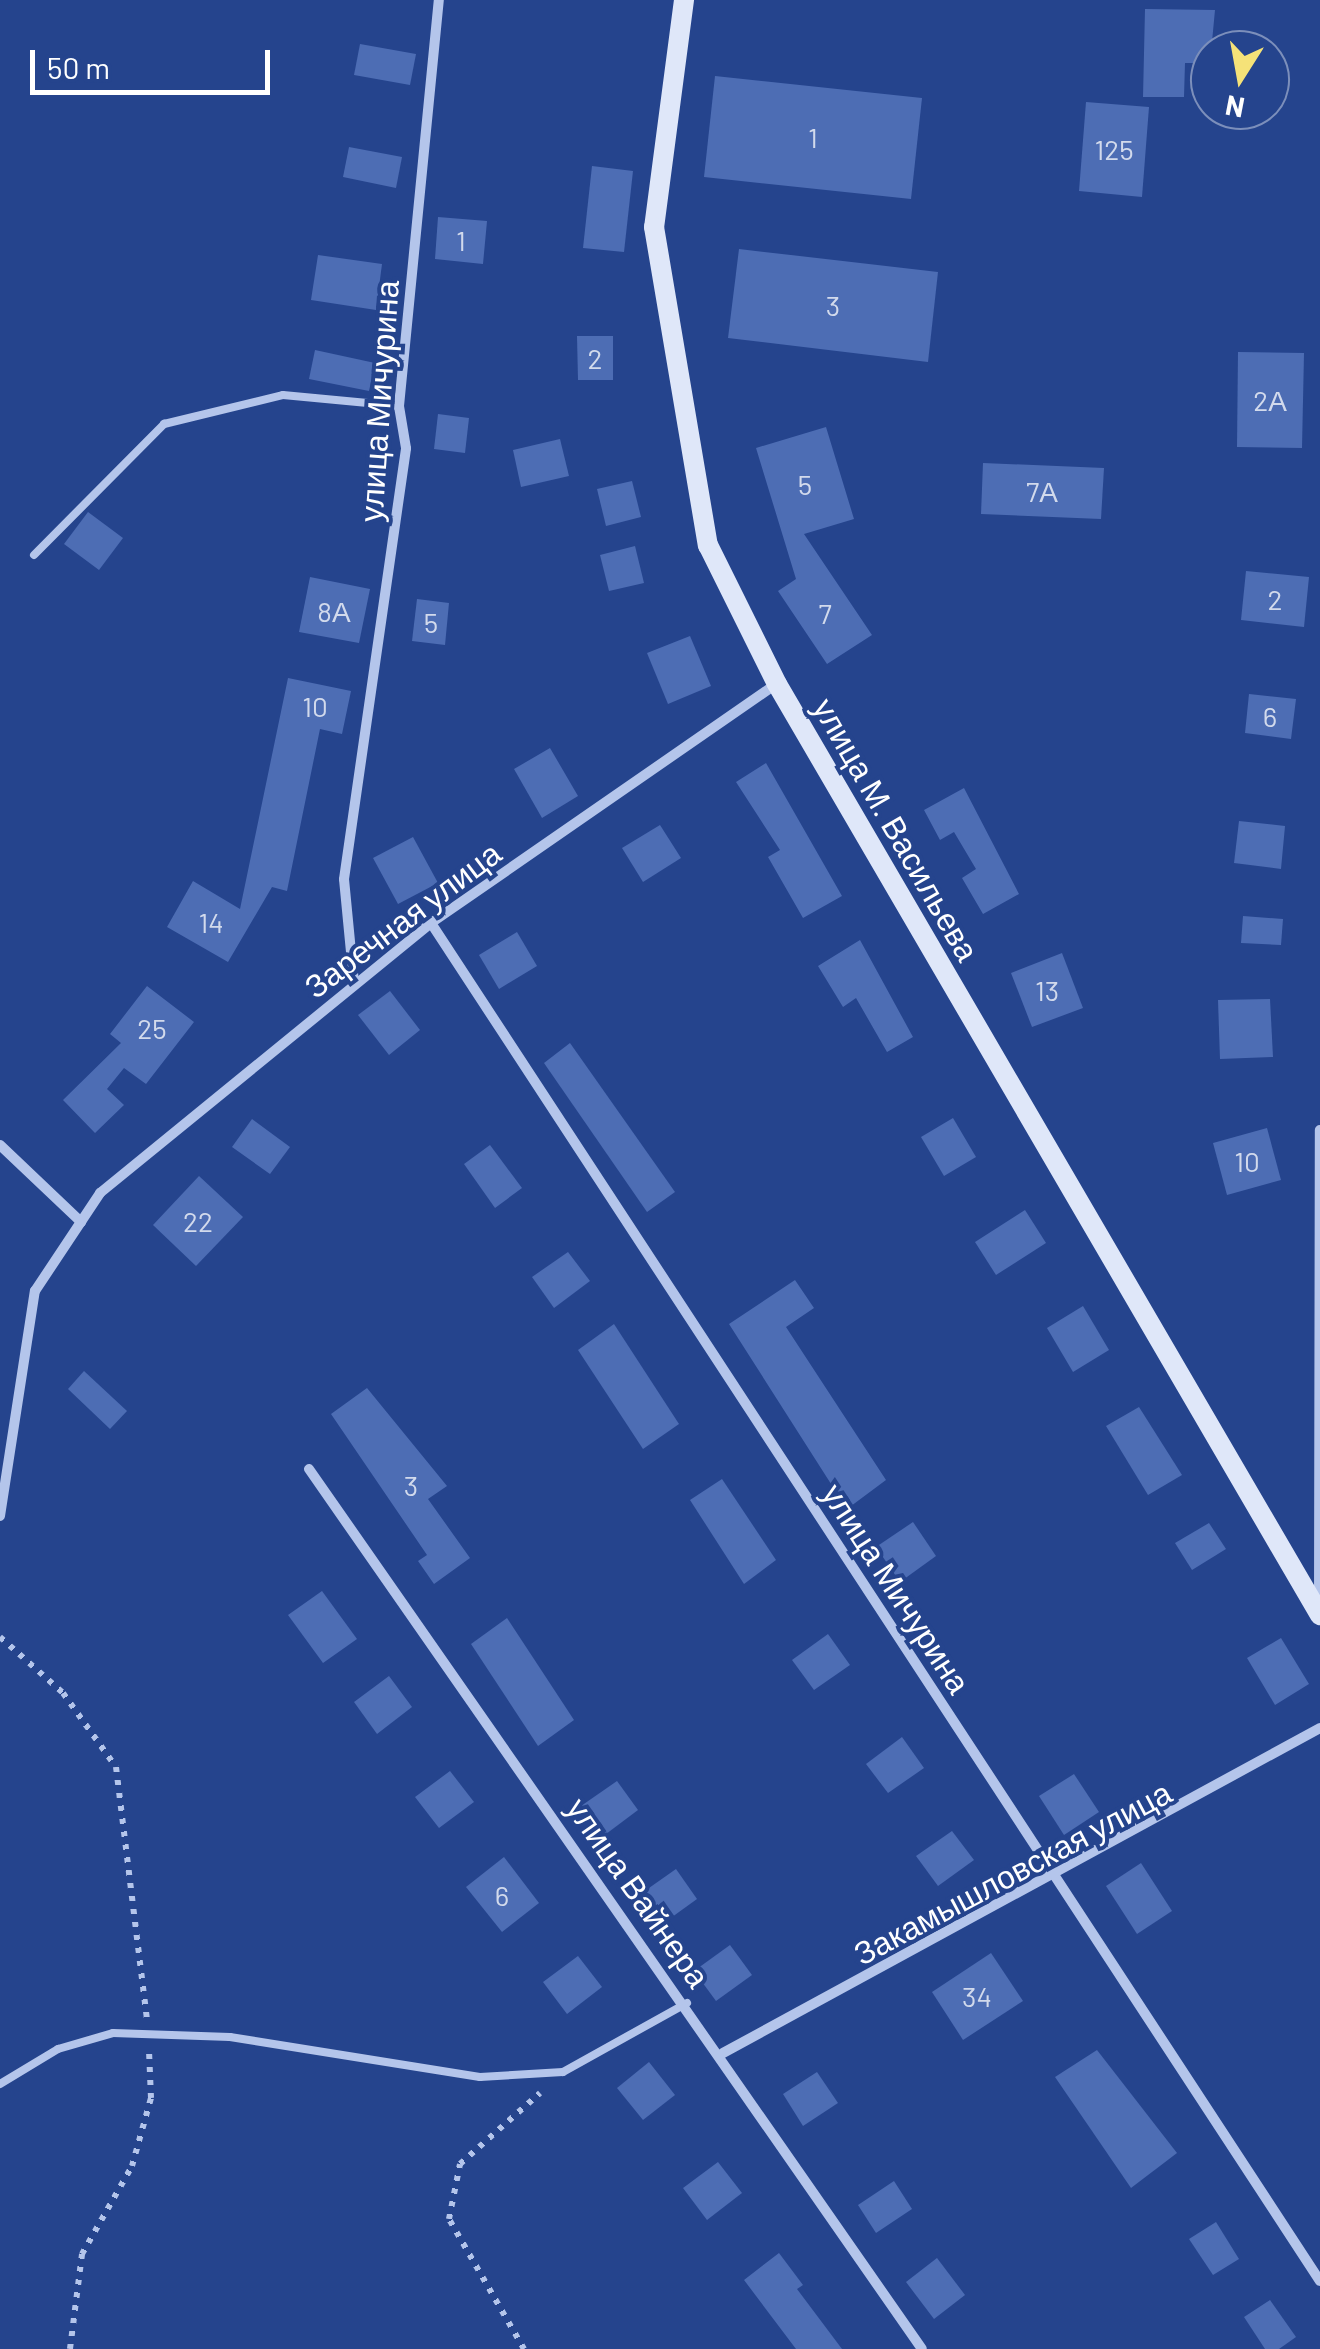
<!DOCTYPE html>
<html>
<head>
<meta charset="utf-8">
<style>
  body { margin:0 }
  #map { position:relative; width:1320px; height:2349px; overflow:hidden; background:#25448d; font-family:Barlow,sans-serif }
  div>[style] { position:absolute }
  .building>* { inset:0; background:#4d6db4 }
  .path>* { height:6px; margin-top:-3px; transform-origin:0; background:repeating-linear-gradient(90deg,#b4c5eb 0 5px,transparent 0 13px) }
  .lane>* { height:8px; margin:-4px; padding:0 4px; transform-origin:4px; border-radius:4px; background:#b4c5eb }
  .street>* { height:10px; margin:-5px; padding:0 5px; transform-origin:5px; border-radius:5px; background:#b4c5eb }
  .secondary>* { height:20px; margin:-10px; padding:0 10px; transform-origin:10px; border-radius:10px; background:#dfe7f9 }
  span { translate:-50% -50%; white-space:nowrap; text-align:center; line-height:1.15; -webkit-text-stroke:8px #25448d; paint-order:stroke }
  .number-label { font-size:28px; color:#d2daec }
  .number-label span { -webkit-text-stroke-width:0 }
  .street-label { font-size:32px; color:#fff }
  .north { position:absolute; left:1190px; top:30px; width:100px; height:100px; box-sizing:border-box; background:#25448d; border:2px solid #7c8fbb; border-radius:50%; rotate:191deg; font-size:28px; font-weight:700; line-height:40px; text-align:center; color:#fff }
  .north::after { content:''; display:block; margin:auto; width:35px; height:45px; background:#f5e278; clip-path:polygon(50% 0,100% 100%,50% 72%,0 100%) }
  .scale { position:absolute; left:30px; top:50px; width:240px; height:45px; box-sizing:border-box; border:5px solid #fff; border-top:0; padding-left:12px; font-size:30px; line-height:35px; white-space:nowrap; color:#fff; -webkit-text-stroke:8px #25448d; paint-order:stroke }
</style>
</head>
<body>
<div id="map">
  <div class="building">
    <div style="clip-path:polygon(1145px 9px,1215px 10px,1210px 63px,1185px 63px,1184px 97px,1143px 97px)"></div>
    <div style="clip-path:polygon(360px 44px,416px 54px,410px 85px,354px 75px)"></div>
    <div style="clip-path:polygon(715px 76px,922px 98px,911px 199px,704px 177px)"></div>
    <div style="clip-path:polygon(1086px 102px,1149px 107px,1142px 197px,1079px 191px)"></div>
    <div style="clip-path:polygon(349px 147px,402px 157px,396px 188px,343px 177px)"></div>
    <div style="clip-path:polygon(592px 166px,633px 171px,624px 252px,583px 248px)"></div>
    <div style="clip-path:polygon(438px 217px,487px 221px,483px 264px,435px 259px)"></div>
    <div style="clip-path:polygon(739px 249px,938px 272px,928px 362px,728px 338px)"></div>
    <div style="clip-path:polygon(318px 255px,382px 264px,376px 310px,311px 300px)"></div>
    <div style="clip-path:polygon(577px 336px,613px 336px,613px 380px,578px 380px)"></div>
    <div style="clip-path:polygon(315px 350px,375px 363px,369px 391px,309px 379px)"></div>
    <div style="clip-path:polygon(1238px 352px,1304px 353px,1302px 448px,1237px 447px)"></div>
    <div style="clip-path:polygon(438px 414px,469px 418px,465px 453px,434px 449px)"></div>
    <div style="clip-path:polygon(826px 427px,854px 519px,804px 534px,872px 635px,827px 664px,778px 591px,796px 579px,756px 448px)"></div>
    <div style="clip-path:polygon(560px 439px,569px 476px,521px 487px,513px 450px)"></div>
    <div style="clip-path:polygon(983px 463px,1104px 468px,1101px 519px,981px 514px)"></div>
    <div style="clip-path:polygon(632px 481px,641px 517px,606px 526px,597px 489px)"></div>
    <div style="clip-path:polygon(88px 512px,123px 538px,99px 570px,64px 544px)"></div>
    <div style="clip-path:polygon(635px 546px,644px 583px,609px 591px,600px 555px)"></div>
    <div style="clip-path:polygon(1246px 571px,1309px 577px,1304px 627px,1241px 620px)"></div>
    <div style="clip-path:polygon(310px 577px,370px 589px,359px 643px,299px 632px)"></div>
    <div style="clip-path:polygon(417px 599px,449px 603px,445px 645px,412px 641px)"></div>
    <div style="clip-path:polygon(690px 636px,711px 686px,668px 704px,647px 653px)"></div>
    <div style="clip-path:polygon(288px 678px,351px 691px,342px 734px,320px 729px,287px 891px,272px 887px,228px 962px,167px 927px,193px 881px,240px 909px)"></div>
    <div style="clip-path:polygon(1249px 694px,1296px 699px,1291px 739px,1245px 733px)"></div>
    <div style="clip-path:polygon(550px 748px,578px 796px,542px 818px,514px 769px)"></div>
    <div style="clip-path:polygon(766px 763px,842px 896px,803px 918px,768px 857px,780px 850px,736px 782px)"></div>
    <div style="clip-path:polygon(964px 788px,1019px 894px,983px 914px,962px 878px,976px 869px,954px 832px,940px 840px,924px 810px)"></div>
    <div style="clip-path:polygon(1239px 821px,1285px 826px,1281px 869px,1234px 863px)"></div>
    <div style="clip-path:polygon(660px 825px,681px 858px,643px 882px,622px 848px)"></div>
    <div style="clip-path:polygon(413px 837px,438px 883px,398px 904px,373px 858px)"></div>
    <div style="clip-path:polygon(1243px 916px,1283px 919px,1281px 945px,1241px 943px)"></div>
    <div style="clip-path:polygon(517px 932px,537px 966px,499px 989px,479px 955px)"></div>
    <div style="clip-path:polygon(860px 940px,913px 1037px,887px 1052px,856px 998px,843px 1007px,818px 966px)"></div>
    <div style="clip-path:polygon(1062px 953px,1083px 1008px,1032px 1027px,1011px 973px)"></div>
    <div style="clip-path:polygon(147px 986px,194px 1022px,146px 1084px,124px 1068px,107px 1089px,124px 1105px,95px 1133px,63px 1100px,121px 1043px,110px 1034px)"></div>
    <div style="clip-path:polygon(390px 991px,420px 1030px,389px 1055px,358px 1015px)"></div>
    <div style="clip-path:polygon(1270px 999px,1273px 1057px,1220px 1059px,1218px 1000px)"></div>
    <div style="clip-path:polygon(570px 1043px,675px 1192px,647px 1212px,544px 1063px)"></div>
    <div style="clip-path:polygon(953px 1118px,976px 1157px,944px 1176px,921px 1137px)"></div>
    <div style="clip-path:polygon(252px 1119px,290px 1147px,270px 1174px,232px 1147px)"></div>
    <div style="clip-path:polygon(1267px 1128px,1281px 1180px,1227px 1195px,1213px 1143px)"></div>
    <div style="clip-path:polygon(490px 1145px,522px 1188px,495px 1208px,464px 1164px)"></div>
    <div style="clip-path:polygon(199px 1176px,243px 1217px,196px 1266px,153px 1225px)"></div>
    <div style="clip-path:polygon(1025px 1210px,1046px 1243px,996px 1275px,975px 1242px)"></div>
    <div style="clip-path:polygon(568px 1252px,590px 1281px,554px 1308px,532px 1277px)"></div>
    <div style="clip-path:polygon(795px 1280px,814px 1308px,786px 1327px,886px 1480px,847px 1509px,729px 1324px)"></div>
    <div style="clip-path:polygon(1083px 1306px,1109px 1350px,1073px 1372px,1047px 1328px)"></div>
    <div style="clip-path:polygon(614px 1324px,679px 1424px,643px 1449px,578px 1350px)"></div>
    <div style="clip-path:polygon(84px 1371px,127px 1411px,110px 1429px,68px 1389px)"></div>
    <div style="clip-path:polygon(367px 1388px,447px 1486px,428px 1499px,470px 1558px,434px 1584px,418px 1561px,427px 1555px,331px 1414px)"></div>
    <div style="clip-path:polygon(1139px 1407px,1182px 1475px,1148px 1495px,1106px 1426px)"></div>
    <div style="clip-path:polygon(722px 1479px,776px 1560px,744px 1584px,690px 1500px)"></div>
    <div style="clip-path:polygon(913px 1522px,936px 1556px,900px 1582px,876px 1547px)"></div>
    <div style="clip-path:polygon(1209px 1523px,1226px 1549px,1192px 1570px,1175px 1543px)"></div>
    <div style="clip-path:polygon(322px 1591px,357px 1639px,323px 1663px,288px 1615px)"></div>
    <div style="clip-path:polygon(507px 1618px,574px 1720px,538px 1746px,471px 1644px)"></div>
    <div style="clip-path:polygon(828px 1634px,850px 1665px,814px 1690px,792px 1660px)"></div>
    <div style="clip-path:polygon(1281px 1638px,1309px 1684px,1275px 1705px,1247px 1658px)"></div>
    <div style="clip-path:polygon(389px 1676px,412px 1707px,377px 1734px,354px 1702px)"></div>
    <div style="clip-path:polygon(902px 1737px,924px 1768px,888px 1793px,866px 1764px)"></div>
    <div style="clip-path:polygon(450px 1771px,474px 1802px,439px 1828px,415px 1797px)"></div>
    <div style="clip-path:polygon(1074px 1774px,1099px 1812px,1064px 1835px,1039px 1796px)"></div>
    <div style="clip-path:polygon(617px 1781px,638px 1810px,602px 1837px,581px 1806px)"></div>
    <div style="clip-path:polygon(952px 1831px,974px 1860px,938px 1886px,916px 1856px)"></div>
    <div style="clip-path:polygon(504px 1857px,539px 1903px,502px 1932px,466px 1887px)"></div>
    <div style="clip-path:polygon(1141px 1863px,1172px 1911px,1137px 1934px,1106px 1886px)"></div>
    <div style="clip-path:polygon(676px 1869px,697px 1899px,661px 1925px,639px 1895px)"></div>
    <div style="clip-path:polygon(730px 1945px,752px 1975px,716px 2001px,694px 1971px)"></div>
    <div style="clip-path:polygon(991px 1953px,1023px 2001px,963px 2040px,932px 1992px)"></div>
    <div style="clip-path:polygon(578px 1956px,602px 1987px,567px 2014px,543px 1982px)"></div>
    <div style="clip-path:polygon(1097px 2050px,1177px 2153px,1131px 2188px,1055px 2077px)"></div>
    <div style="clip-path:polygon(649px 2062px,675px 2095px,643px 2120px,617px 2088px)"></div>
    <div style="clip-path:polygon(817px 2072px,838px 2103px,803px 2126px,783px 2094px)"></div>
    <div style="clip-path:polygon(718px 2162px,742px 2193px,707px 2220px,683px 2188px)"></div>
    <div style="clip-path:polygon(894px 2181px,912px 2209px,876px 2233px,858px 2205px)"></div>
    <div style="clip-path:polygon(1216px 2222px,1239px 2259px,1213px 2275px,1189px 2239px)"></div>
    <div style="clip-path:polygon(779px 2253px,803px 2285px,797px 2289px,842px 2349px,796px 2349px,744px 2280px)"></div>
    <div style="clip-path:polygon(937px 2258px,965px 2295px,934px 2319px,906px 2282px)"></div>
    <div style="clip-path:polygon(1270px 2300px,1296px 2337px,1279px 2349px,1265px 2349px,1244px 2317px)"></div>
  </div>
  <div class="path">
    <div style="left:0;top:1637px;width:84px;rotate:41.6deg"></div>
    <div style="left:63px;top:1693px;width:91px;rotate:54.4deg"></div>
    <div style="left:116px;top:1767px;width:254px;rotate:83deg"></div>
    <div style="left:70px;top:2349px;width:96px;rotate:-82.8deg"></div>
    <div style="left:82px;top:2254px;width:101px;rotate:-60.4deg"></div>
    <div style="left:132px;top:2166px;width:71px;rotate:-74.4deg"></div>
    <div style="left:151px;top:2098px;width:47px;rotate:-92.4deg"></div>
    <div style="left:524px;top:2349px;width:150px;rotate:-120deg"></div>
    <div style="left:449px;top:2219px;width:56px;rotate:-78.7deg"></div>
    <div style="left:460px;top:2164px;width:107px;rotate:-41.6deg"></div>
  </div>
  <div class="lane">
    <div style="left:34px;top:555px;width:185px;rotate:-45.2deg"></div>
    <div style="left:164px;top:424px;width:122px;rotate:-13.7deg"></div>
    <div style="left:283px;top:395px;width:117px;rotate:5.4deg"></div>
    <div style="left:0;top:2084px;width:68px;rotate:-31.1deg"></div>
    <div style="left:58px;top:2049px;width:57px;rotate:-16.2deg"></div>
    <div style="left:113px;top:2033px;width:117px;rotate:2deg"></div>
    <div style="left:230px;top:2037px;width:253px;rotate:9.1deg"></div>
    <div style="left:480px;top:2077px;width:83px;rotate:-3.4deg"></div>
    <div style="left:563px;top:2072px;width:142px;rotate:-29.1deg"></div>
  </div>
  <div class="street">
    <div style="left:431px;top:923px;width:1623px;rotate:56.79deg"></div>
    <div style="left:354px;top:983px;width:104px;rotate:-95.5deg"></div>
    <div style="left:344px;top:879px;width:435px;rotate:-81.8deg"></div>
    <div style="left:406px;top:448px;width:43px;rotate:-99.5deg"></div>
    <div style="left:399px;top:406px;width:408px;rotate:-84.4deg"></div>
    <div style="left:0;top:1145px;width:112px;rotate:43.5deg"></div>
    <div style="left:309px;top:1469px;width:1072px;rotate:55.14deg"></div>
    <div style="left:0;top:1516px;width:228px;rotate:-81.2deg"></div>
    <div style="left:35px;top:1291px;width:118px;rotate:-56.4deg"></div>
    <div style="left:100px;top:1193px;width:427px;rotate:-39.2deg"></div>
    <div style="left:431px;top:923px;width:420px;rotate:-34.7deg"></div>
    <div style="left:1319px;top:1604px;width:474px;rotate:-89.9deg"></div>
    <div style="left:723px;top:2053px;width:680px;rotate:-28.56deg"></div>
  </div>
  <div class="secondary">
    <div style="left:684px;top:0;width:229px;rotate:97.5deg"></div>
    <div style="left:654px;top:227px;width:323px;rotate:80.4deg"></div>
    <div style="left:708px;top:545px;width:155px;rotate:63.6deg"></div>
    <div style="left:777px;top:684px;width:1078px;rotate:59.75deg"></div>
  </div>
  <div class="number-label">
    <span style="left:813px;top:137px">1</span>
    <span style="left:1114px;top:149px">125</span>
    <span style="left:461px;top:240px">1</span>
    <span style="left:833px;top:305px">3</span>
    <span style="left:595px;top:358px">2</span>
    <span style="left:1270px;top:400px">2А</span>
    <span style="left:805px;top:484px">5</span>
    <span style="left:1042px;top:491px">7А</span>
    <span style="left:1275px;top:599px">2</span>
    <span style="left:334px;top:611px">8А</span>
    <span style="left:825px;top:613px">7</span>
    <span style="left:431px;top:622px">5</span>
    <span style="left:315px;top:706px">10</span>
    <span style="left:1270px;top:716px">6</span>
    <span style="left:211px;top:922px">14</span>
    <span style="left:1047px;top:990px">13</span>
    <span style="left:152px;top:1028px">25</span>
    <span style="left:1247px;top:1161px">10</span>
    <span style="left:198px;top:1221px">22</span>
    <span style="left:411px;top:1485px">3</span>
    <span style="left:502px;top:1895px">6</span>
    <span style="left:977px;top:1996px">34</span>
  </div>
  <div class="street-label">
    <span style="left:378px;top:401px;rotate:-86deg">улица Мичурина</span>
    <span style="left:897px;top:829px;rotate:60deg">улица М. Васильева</span>
    <span style="left:402px;top:919px;rotate:-37deg">Заречная улица</span>
    <span style="left:897px;top:1588px;rotate:57deg">улица Мичурина</span>
    <span style="left:1012px;top:1872px;rotate:-28deg">Закамышловская улица</span>
    <span style="left:639px;top:1892px;rotate:55deg">улица Вайнера</span>
  </div>
  <div class="north">N</div>
  <div class="scale">50 m</div>
</div>
</body>
</html>
